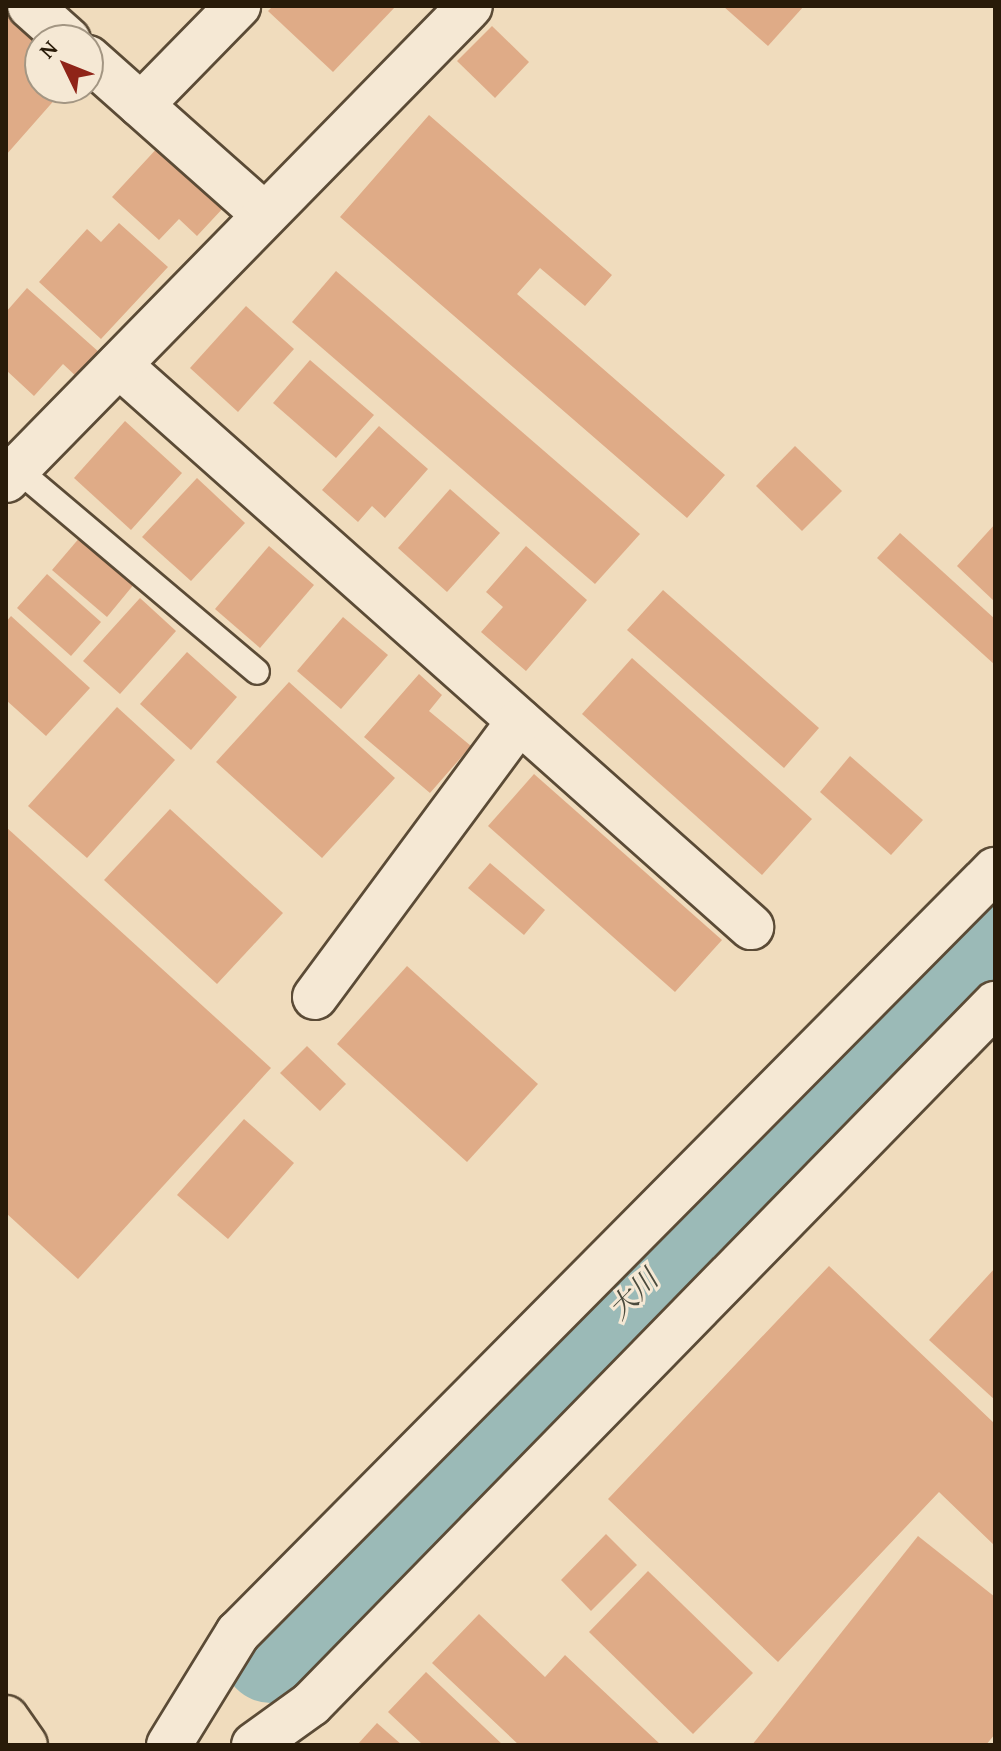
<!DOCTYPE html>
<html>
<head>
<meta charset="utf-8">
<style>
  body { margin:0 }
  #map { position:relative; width:1001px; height:1751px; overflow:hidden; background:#f0dcbd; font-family:"Gentium Book Plus","Noto Serif JP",serif }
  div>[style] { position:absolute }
  .river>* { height:98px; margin:-49px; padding:0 49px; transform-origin:49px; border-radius:49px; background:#9bbab7 }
  .building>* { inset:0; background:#dfab87 }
  .roads { filter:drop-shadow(2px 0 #5b4b36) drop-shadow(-2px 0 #5b4b36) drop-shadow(0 2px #5b4b36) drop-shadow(0 -2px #5b4b36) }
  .lane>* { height:24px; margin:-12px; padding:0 12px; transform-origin:12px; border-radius:12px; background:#f5e8d4 }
  .street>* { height:44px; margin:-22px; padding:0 22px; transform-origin:22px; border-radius:22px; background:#f5e8d4 }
  .highway>* { height:44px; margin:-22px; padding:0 22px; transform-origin:22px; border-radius:22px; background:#f0dcbd }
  span { translate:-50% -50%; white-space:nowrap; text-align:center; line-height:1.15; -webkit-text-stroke:6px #f5e8d4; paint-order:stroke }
  .water-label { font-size:28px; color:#4b4b3d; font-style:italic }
  .frame { position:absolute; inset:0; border:8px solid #291b09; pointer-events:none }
  .north { position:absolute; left:24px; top:24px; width:80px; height:80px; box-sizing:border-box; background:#f5e8d4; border:2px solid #a39683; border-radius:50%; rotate:313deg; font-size:22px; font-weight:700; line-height:32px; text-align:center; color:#291b09 }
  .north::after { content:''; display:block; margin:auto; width:28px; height:36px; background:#8f2418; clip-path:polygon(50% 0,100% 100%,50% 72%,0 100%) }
</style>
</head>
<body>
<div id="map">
  <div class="river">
    <div style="left:271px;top:1654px;width:1021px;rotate:-44.84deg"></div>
  </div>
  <div class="building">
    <div style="clip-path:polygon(273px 6px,396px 6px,333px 72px,268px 11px)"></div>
    <div style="clip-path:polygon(723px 6px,804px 6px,768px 46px)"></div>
    <div style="clip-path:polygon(6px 10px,40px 40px,40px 88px,65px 88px,6px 155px)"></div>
    <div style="clip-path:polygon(492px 26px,529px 62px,495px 98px,457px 61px)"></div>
    <div style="clip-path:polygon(429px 115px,612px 275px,585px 306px,540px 268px,517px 294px,725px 475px,687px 518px,340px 217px)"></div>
    <div style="clip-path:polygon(160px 145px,225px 206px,197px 236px,179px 219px,159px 240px,112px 197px)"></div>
    <div style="clip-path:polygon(119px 223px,168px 267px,101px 339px,39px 282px,87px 229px,101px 242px)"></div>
    <div style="clip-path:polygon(336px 271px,640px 534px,595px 584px,292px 322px)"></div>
    <div style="clip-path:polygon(27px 288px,100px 353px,78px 378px,63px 364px,34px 396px,6px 370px,6px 312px)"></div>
    <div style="clip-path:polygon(246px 306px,294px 349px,238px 412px,190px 368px)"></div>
    <div style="clip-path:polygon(310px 360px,374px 415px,336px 458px,273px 403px)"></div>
    <div style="clip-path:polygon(125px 421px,182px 473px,131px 530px,74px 478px)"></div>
    <div style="clip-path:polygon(379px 426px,428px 469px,385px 518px,372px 506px,358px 522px,322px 490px)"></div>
    <div style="clip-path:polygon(795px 446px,842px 491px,802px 531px,756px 486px)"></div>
    <div style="clip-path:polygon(197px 478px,245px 523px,191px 581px,142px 537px)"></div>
    <div style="clip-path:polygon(450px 489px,500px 533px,447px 592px,398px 548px)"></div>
    <div style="clip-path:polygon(995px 524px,995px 602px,957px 566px)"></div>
    <div style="clip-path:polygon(900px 533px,995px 619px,995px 665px,877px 558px)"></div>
    <div style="clip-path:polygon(81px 536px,135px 583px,107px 617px,52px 570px)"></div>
    <div style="clip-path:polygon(269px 546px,314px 585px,260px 648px,215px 609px)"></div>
    <div style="clip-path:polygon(526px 546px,587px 600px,526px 671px,481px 632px,503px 607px,486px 592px)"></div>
    <div style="clip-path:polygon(47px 574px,101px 622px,71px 656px,17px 608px)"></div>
    <div style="clip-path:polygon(663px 590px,819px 728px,784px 768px,627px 630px)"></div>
    <div style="clip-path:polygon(140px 598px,176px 631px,120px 694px,83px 661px)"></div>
    <div style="clip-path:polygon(11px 616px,90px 688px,46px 736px,6px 700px,6px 622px)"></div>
    <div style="clip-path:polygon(343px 617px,388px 655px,341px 709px,297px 671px)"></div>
    <div style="clip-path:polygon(187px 652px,237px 697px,191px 750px,140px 704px)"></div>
    <div style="clip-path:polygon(632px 658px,812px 819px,762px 875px,582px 714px)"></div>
    <div style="clip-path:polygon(419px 674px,442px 695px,429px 711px,471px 746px,430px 793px,364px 737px)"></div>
    <div style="clip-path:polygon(289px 682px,395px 778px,322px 858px,216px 762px)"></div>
    <div style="clip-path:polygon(117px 707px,175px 760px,87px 858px,28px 806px)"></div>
    <div style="clip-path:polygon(850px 756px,923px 820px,891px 855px,820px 792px)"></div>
    <div style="clip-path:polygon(534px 774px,722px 940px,675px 992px,488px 826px)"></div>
    <div style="clip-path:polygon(170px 809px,283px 913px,217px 984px,104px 880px)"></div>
    <div style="clip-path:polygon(6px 827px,271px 1068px,78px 1279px,6px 1213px)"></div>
    <div style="clip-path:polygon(490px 863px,545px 910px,524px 935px,468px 888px)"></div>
    <div style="clip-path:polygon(407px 966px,538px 1084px,467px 1162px,337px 1044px)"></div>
    <div style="clip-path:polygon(307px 1046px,346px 1084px,320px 1111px,280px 1073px)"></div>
    <div style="clip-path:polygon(244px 1119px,294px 1163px,228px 1239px,177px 1195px)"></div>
    <div style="clip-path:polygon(829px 1266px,995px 1424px,995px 1546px,939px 1492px,778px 1662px,608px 1499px)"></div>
    <div style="clip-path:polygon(995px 1268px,995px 1400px,929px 1340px)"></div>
    <div style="clip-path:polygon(606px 1534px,637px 1565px,591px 1611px,561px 1580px)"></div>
    <div style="clip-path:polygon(918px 1536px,995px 1597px,995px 1734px,986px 1745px,752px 1745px)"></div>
    <div style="clip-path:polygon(648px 1571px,753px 1673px,693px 1734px,589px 1632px)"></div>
    <div style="clip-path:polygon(479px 1614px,545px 1677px,565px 1655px,661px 1745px,519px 1745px,432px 1663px)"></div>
    <div style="clip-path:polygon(426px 1672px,503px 1745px,423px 1745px,388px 1712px)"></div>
    <div style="clip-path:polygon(377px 1723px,402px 1745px,357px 1745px)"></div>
  </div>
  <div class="roads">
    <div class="lane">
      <div style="left:17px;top:469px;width:314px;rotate:40.2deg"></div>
    </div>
    <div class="street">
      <div style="left:30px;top:6px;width:51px;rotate:41.8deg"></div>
      <div style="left:88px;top:58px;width:235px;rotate:41.6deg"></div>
      <div style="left:141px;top:105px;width:139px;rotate:-45.6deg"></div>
      <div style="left:119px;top:365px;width:846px;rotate:41.64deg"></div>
      <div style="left:6px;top:480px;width:663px;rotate:-45.61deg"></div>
      <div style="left:315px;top:997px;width:343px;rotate:-53.5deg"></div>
      <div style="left:169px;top:1745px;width:132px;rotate:-58.4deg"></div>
      <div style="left:238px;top:1633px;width:1075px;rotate:-45.23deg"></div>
      <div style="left:254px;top:1745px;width:70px;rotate:-35.7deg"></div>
      <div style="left:311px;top:1704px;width:979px;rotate:-45.66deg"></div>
    </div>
    <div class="highway">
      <div style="left:6px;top:1718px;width:33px;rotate:55deg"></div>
    </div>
  </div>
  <div class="water-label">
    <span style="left:633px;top:1294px;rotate:-45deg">大川</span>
  </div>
  <div class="frame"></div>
  <div class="north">N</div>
</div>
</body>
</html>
